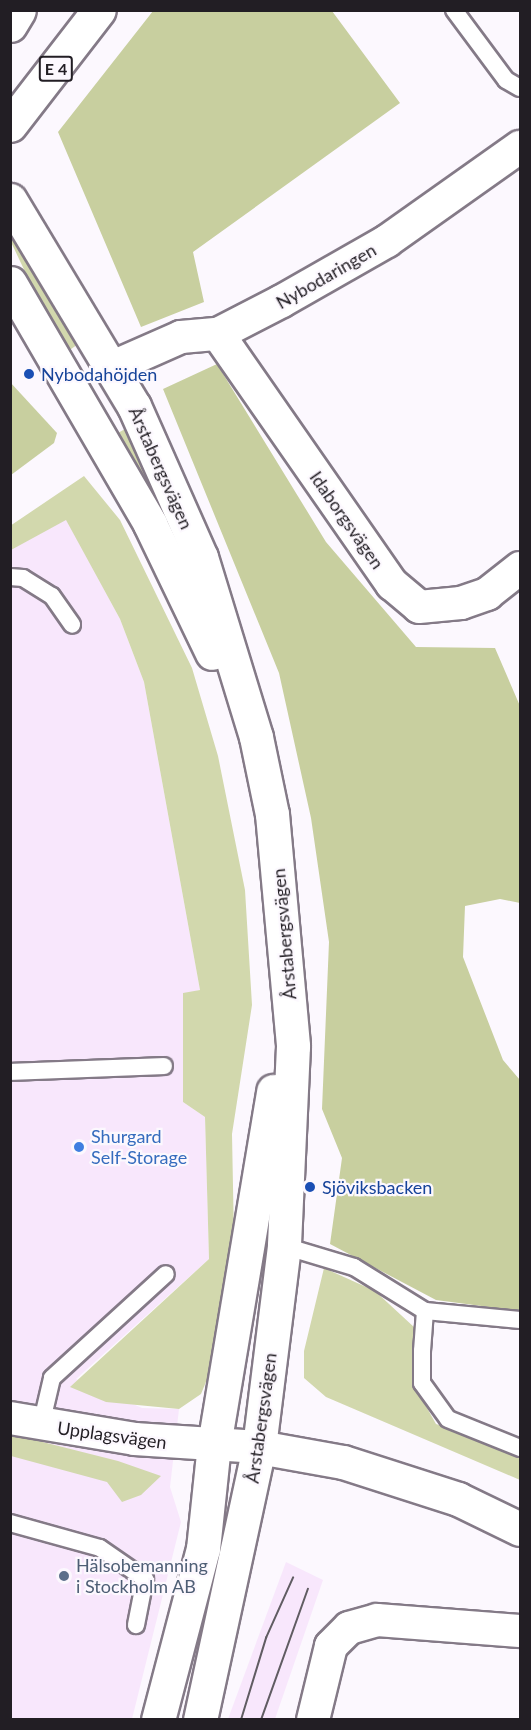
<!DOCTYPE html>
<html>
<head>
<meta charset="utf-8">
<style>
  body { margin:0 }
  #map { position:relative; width:531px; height:1730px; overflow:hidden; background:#fcf8fe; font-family:Lato,sans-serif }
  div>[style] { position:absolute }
  .built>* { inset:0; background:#f8e7fc }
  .green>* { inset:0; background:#d2d8ad }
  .forest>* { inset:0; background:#c8cf9f }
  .roads { filter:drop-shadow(2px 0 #847a87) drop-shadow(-2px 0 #847a87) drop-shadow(0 2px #847a87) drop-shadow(0 -2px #847a87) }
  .lane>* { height:16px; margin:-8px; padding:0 8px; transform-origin:8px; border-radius:8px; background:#fff }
  .street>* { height:32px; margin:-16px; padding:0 16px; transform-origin:16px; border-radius:16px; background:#fff }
  .secondary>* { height:33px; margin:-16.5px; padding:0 16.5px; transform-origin:16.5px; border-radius:16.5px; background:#fff }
  .highway>* { height:33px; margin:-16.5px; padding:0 16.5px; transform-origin:16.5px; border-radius:16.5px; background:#fff }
  .tram>* { height:1.5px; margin:-0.75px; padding:0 0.75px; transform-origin:0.75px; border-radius:0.75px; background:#605c62 }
  .dots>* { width:16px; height:16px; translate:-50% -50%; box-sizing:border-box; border:3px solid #fcf8fe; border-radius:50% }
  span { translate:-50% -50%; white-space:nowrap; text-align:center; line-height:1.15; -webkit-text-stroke:4.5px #fcf8fe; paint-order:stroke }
  .shield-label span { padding:2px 4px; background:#fcf8fe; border:2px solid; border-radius:4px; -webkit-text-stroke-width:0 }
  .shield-label { font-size:16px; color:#221e24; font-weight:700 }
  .street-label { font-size:18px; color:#221e24 }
  .transit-label { font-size:18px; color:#164399 }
  .left { translate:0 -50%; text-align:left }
  .shop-label { font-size:18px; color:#366cbe }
  .service-label { font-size:18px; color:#4e5e75 }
  .frame { position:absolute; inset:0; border:12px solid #221e24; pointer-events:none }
</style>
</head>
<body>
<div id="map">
  <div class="built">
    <div style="clip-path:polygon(66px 519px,120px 619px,144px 682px,200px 990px,183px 994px,183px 1102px,205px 1117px,209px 1259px,76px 1379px,142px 1408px,179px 1409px,170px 1487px,181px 1522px,132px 1719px,11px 1719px,10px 550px)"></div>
    <div style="clip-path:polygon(286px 1562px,323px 1580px,275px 1719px,228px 1719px)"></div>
  </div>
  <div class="green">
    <div style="clip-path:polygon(11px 232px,81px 342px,64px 354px,11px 242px)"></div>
    <div style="clip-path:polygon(125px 429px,170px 532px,111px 437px)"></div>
    <div style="clip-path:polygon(84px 476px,120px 520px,192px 668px,218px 756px,245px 890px,252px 1005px,232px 1134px,234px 1239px,217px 1355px,201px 1394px,179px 1409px,106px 1402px,70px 1387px,209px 1259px,205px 1117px,183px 1102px,183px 993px,200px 990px,144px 682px,120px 619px,66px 520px,11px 550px,10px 526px)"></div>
    <div style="clip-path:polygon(324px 1268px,375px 1291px,415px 1328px,414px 1385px,436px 1424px,514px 1451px,520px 1459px,520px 1480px,326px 1397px,304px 1378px,304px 1351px)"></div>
    <div style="clip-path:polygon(11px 1434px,118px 1461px,161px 1476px,141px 1495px,122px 1502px,107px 1482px,11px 1456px)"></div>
  </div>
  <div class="forest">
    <div style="clip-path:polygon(153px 11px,332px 11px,400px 103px,193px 252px,204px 302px,141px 327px,58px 132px)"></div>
    <div style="clip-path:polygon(217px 364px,326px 542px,416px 647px,495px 648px,520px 706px,520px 903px,500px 899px,465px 906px,463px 957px,503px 1060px,520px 1080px,520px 1311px,436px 1300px,330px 1244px,342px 1158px,322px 1109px,329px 942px,311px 818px,279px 673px,163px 389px)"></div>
    <div style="clip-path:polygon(10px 382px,57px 433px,54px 443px,11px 475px)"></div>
  </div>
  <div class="roads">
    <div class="lane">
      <div style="left:454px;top:10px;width:87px;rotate:53.4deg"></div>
      <div style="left:506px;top:80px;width:16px;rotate:30deg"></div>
      <div style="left:10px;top:577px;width:13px;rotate:4deg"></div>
      <div style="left:23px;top:578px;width:34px;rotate:32deg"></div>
      <div style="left:52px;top:596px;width:35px;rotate:55deg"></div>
      <div style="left:10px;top:1072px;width:154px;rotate:-2.2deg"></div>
      <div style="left:284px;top:1246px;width:73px;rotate:16.7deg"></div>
      <div style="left:354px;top:1267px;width:84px;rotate:31.8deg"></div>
      <div style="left:520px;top:1320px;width:95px;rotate:-174.6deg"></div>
      <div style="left:425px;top:1311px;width:40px;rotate:94.3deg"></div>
      <div style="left:422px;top:1351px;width:32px;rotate:90deg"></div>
      <div style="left:422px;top:1383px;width:44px;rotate:54.2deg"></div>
      <div style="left:448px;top:1419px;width:78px;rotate:21.9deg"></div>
      <div style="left:41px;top:1425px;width:48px;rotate:-76.8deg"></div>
      <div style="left:52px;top:1378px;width:154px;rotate:-42.4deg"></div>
      <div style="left:10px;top:1523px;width:93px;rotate:15.5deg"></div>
      <div style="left:100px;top:1548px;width:55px;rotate:34.6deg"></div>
      <div style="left:145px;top:1579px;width:47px;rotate:101.1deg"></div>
    </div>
    <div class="street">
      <div style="left:218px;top:334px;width:305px;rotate:55.2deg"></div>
      <div style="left:392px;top:584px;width:35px;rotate:40deg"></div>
      <div style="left:419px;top:607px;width:42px;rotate:-5.4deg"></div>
      <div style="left:461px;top:603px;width:28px;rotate:-19deg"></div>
      <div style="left:487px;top:594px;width:42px;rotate:-38.2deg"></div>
      <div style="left:113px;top:367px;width:74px;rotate:-23.8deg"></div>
      <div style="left:181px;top:337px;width:37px;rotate:-5deg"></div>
      <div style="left:218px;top:334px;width:72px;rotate:-27.3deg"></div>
      <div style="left:282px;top:301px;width:121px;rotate:-29.7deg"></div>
      <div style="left:387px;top:241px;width:163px;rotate:-35.3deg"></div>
      <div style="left:10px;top:1418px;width:127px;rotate:9.5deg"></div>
      <div style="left:135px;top:1439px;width:124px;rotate:3.7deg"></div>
      <div style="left:313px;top:1720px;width:76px;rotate:-76.3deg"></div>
      <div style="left:331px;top:1646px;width:25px;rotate:-45deg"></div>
      <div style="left:349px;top:1628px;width:29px;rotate:-16deg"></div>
      <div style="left:377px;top:1620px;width:143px;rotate:4.4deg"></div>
    </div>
    <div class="secondary">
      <div style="left:10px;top:200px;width:240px;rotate:59deg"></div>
      <div style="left:134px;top:406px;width:165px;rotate:66.1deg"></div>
      <div style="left:201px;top:557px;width:188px;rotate:73deg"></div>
      <div style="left:256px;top:737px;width:79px;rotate:78.3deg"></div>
      <div style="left:272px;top:814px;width:233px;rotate:84.8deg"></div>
      <div style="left:293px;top:1046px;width:200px;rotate:92.6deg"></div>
      <div style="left:284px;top:1246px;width:203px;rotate:97.1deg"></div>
      <div style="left:259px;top:1447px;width:279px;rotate:102.2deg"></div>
      <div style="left:10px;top:283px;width:279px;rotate:59.8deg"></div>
      <div style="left:150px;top:524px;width:143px;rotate:64.3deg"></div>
      <div style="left:259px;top:1447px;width:85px;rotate:10.1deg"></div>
      <div style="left:343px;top:1462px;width:121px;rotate:17.8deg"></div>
      <div style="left:458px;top:1499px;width:69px;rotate:25.8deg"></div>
      <div style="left:158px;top:1720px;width:177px;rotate:-75.3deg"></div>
      <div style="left:203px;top:1549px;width:105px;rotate:-84deg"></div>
      <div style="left:214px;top:1445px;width:359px;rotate:-80.5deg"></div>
    </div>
    <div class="highway">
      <div style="left:10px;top:25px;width:17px;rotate:-59deg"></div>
      <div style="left:10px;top:125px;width:145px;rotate:-52.3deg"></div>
    </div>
  </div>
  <div class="tram">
    <div style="left:241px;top:1720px;width:86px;rotate:-73deg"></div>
    <div style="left:266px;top:1638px;width:66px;rotate:-65.8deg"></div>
    <div style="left:261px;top:1720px;width:139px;rotate:-70.3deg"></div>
  </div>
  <div class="dots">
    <div style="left:29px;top:374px;background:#1a4fb4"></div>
    <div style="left:79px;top:1147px;background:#3f7fe0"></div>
    <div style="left:310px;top:1187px;background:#1a4fb4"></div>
    <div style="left:64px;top:1576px;background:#5c6f8a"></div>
  </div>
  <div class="shield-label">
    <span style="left:56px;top:69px">E 4</span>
  </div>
  <div class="street-label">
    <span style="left:326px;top:276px;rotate:-30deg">Nybodaringen</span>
    <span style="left:161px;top:468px;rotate:66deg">Årstabergsvägen</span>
    <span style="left:347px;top:520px;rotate:55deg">Idaborgsvägen</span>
    <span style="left:284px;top:934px;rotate:-95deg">Årstabergsvägen</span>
    <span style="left:261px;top:1418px;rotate:-82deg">Årstabergsvägen</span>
    <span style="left:112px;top:1435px;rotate:8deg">Upplagsvägen</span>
  </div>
  <div class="transit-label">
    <span class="left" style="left:41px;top:374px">Nybodahöjden</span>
    <span class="left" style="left:322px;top:1187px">Sjöviksbacken</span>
  </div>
  <div class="shop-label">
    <span class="left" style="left:91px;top:1147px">Shurgard<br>Self-Storage</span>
  </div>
  <div class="service-label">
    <span class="left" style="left:76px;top:1576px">Hälsobemanning<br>i Stockholm AB</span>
  </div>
  <div class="frame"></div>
</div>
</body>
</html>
